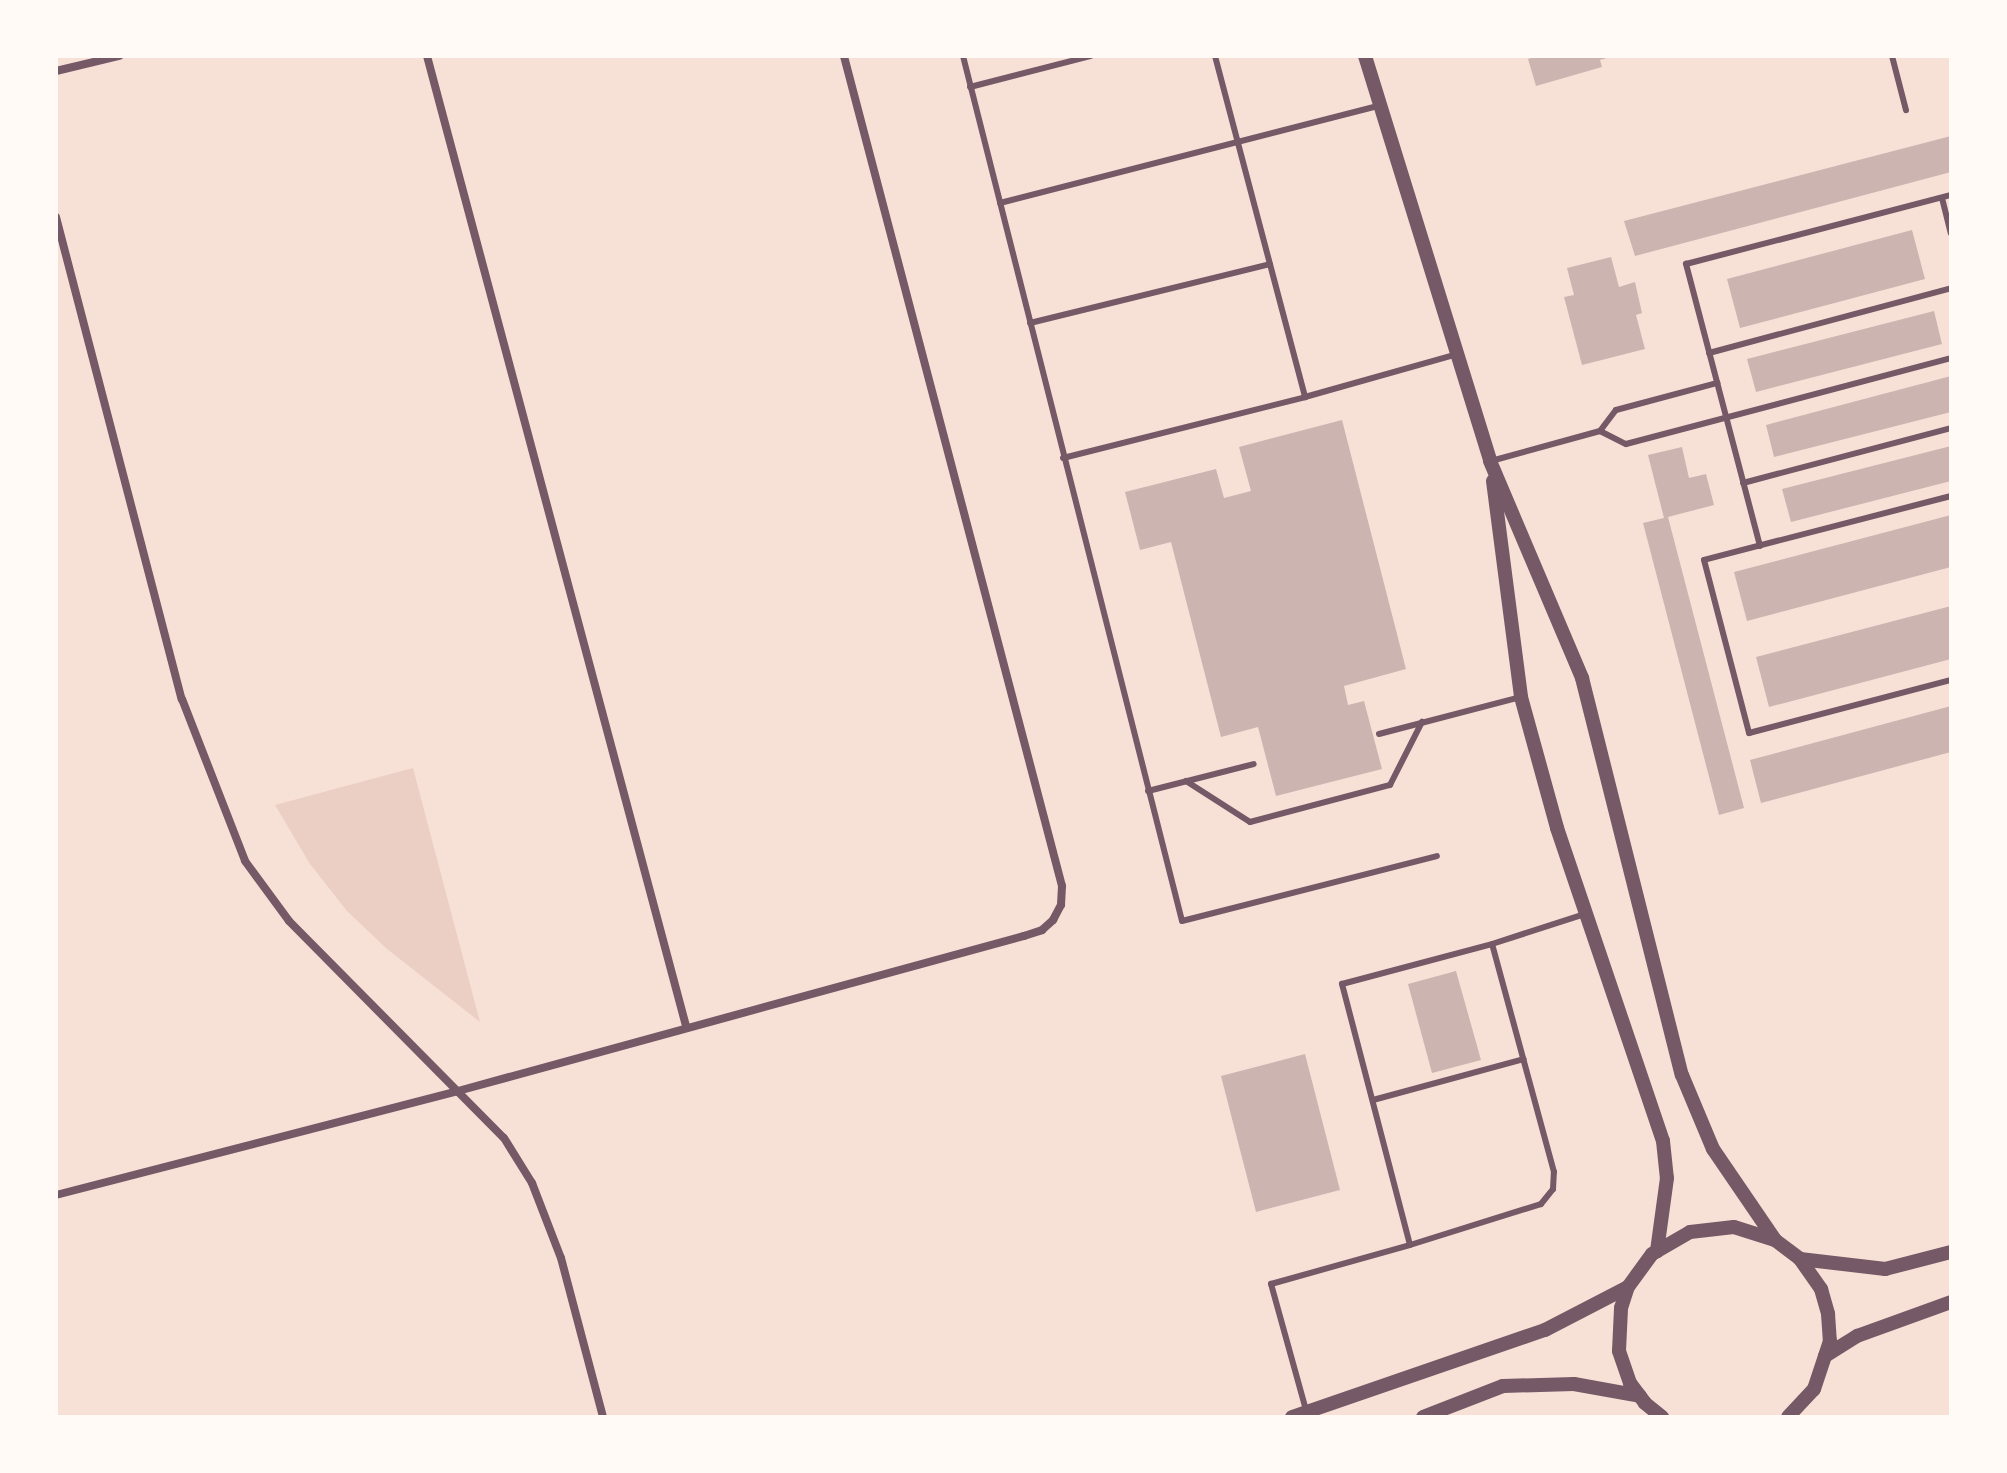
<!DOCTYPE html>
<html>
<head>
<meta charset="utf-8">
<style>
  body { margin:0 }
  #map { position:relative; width:2007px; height:1473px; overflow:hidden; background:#f7e1d7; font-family:"Nunito Sans",sans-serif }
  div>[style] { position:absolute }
  .green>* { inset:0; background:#ebcfc5 }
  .building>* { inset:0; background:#ccb4b1 }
  .service>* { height:6px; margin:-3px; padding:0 3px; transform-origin:3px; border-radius:3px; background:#755966 }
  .minor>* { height:8px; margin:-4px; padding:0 4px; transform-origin:4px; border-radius:4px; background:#755966 }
  .tertiary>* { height:14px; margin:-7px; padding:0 7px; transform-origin:7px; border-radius:7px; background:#755966 }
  span { translate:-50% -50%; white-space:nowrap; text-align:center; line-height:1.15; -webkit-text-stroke:6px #fffaf5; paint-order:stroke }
  .frame { position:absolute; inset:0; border:58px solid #fffaf5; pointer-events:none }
</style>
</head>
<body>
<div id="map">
  <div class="green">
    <div style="clip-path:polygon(413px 768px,480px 1022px,387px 949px,347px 911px,310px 864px,275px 805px)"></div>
  </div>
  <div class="building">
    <div style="clip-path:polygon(1538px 56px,1610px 56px,1610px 57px,1600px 60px,1602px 67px,1536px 86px,1528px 59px)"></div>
    <div style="clip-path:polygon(1951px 136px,1951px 172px,1635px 256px,1624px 221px)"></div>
    <div style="clip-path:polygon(1912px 230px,1925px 279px,1740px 328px,1727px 279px)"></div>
    <div style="clip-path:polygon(1611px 257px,1619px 287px,1635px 282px,1642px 313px,1636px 315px,1645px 349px,1582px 365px,1564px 297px,1574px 295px,1567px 268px)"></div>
    <div style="clip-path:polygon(1934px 311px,1942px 344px,1756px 392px,1747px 359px)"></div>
    <div style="clip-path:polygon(1951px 376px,1951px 412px,1774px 457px,1766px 425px)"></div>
    <div style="clip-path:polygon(1342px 420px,1406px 669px,1344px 686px,1348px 705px,1364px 701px,1382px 769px,1276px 796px,1258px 727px,1221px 737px,1171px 542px,1140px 550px,1125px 492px,1216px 469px,1224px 498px,1251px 491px,1239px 447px)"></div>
    <div style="clip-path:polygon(1951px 446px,1951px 481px,1791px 522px,1782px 489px)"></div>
    <div style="clip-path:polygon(1682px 447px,1689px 478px,1706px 474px,1714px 505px,1668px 517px,1744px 808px,1719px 815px,1643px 523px,1664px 518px,1648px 455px)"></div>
    <div style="clip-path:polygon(1951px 515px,1951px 567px,1747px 621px,1734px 572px)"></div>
    <div style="clip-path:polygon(1951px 606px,1951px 659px,1769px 707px,1756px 657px)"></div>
    <div style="clip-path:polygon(1951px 706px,1951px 752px,1761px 803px,1750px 760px)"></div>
    <div style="clip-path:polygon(1456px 971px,1481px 1060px,1432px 1073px,1408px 984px)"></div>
    <div style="clip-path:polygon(1305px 1054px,1340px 1190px,1256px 1212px,1221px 1076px)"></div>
  </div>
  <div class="service">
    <div style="left:963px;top:56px;width:892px;rotate:75.79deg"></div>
    <div style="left:1182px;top:921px;width:263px;rotate:-14.3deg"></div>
    <div style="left:1215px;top:56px;width:353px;rotate:75.2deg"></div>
    <div style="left:1305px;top:397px;width:159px;rotate:-15.7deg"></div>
    <div style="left:1892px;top:56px;width:56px;rotate:75.5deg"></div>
    <div style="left:970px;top:87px;width:125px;rotate:-14.4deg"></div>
    <div style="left:1942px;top:198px;width:36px;rotate:76deg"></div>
    <div style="left:1000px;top:203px;width:391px;rotate:-14.4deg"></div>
    <div style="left:1030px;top:323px;width:247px;rotate:-13.8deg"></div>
    <div style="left:1709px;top:353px;width:251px;rotate:-15deg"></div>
    <div style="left:1600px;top:431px;width:29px;rotate:27deg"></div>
    <div style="left:1626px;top:444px;width:336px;rotate:-14.8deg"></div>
    <div style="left:1063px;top:458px;width:250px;rotate:-14.1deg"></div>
    <div style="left:1491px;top:461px;width:113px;rotate:-15.4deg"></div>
    <div style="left:1600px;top:431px;width:26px;rotate:-53deg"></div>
    <div style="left:1616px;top:410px;width:105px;rotate:-15deg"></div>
    <div style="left:1743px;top:483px;width:215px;rotate:-14.8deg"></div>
    <div style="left:1951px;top:496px;width:255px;rotate:165.5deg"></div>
    <div style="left:1704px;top:560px;width:179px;rotate:75.4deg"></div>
    <div style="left:1749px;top:733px;width:209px;rotate:-14.7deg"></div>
    <div style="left:1760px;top:546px;width:292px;rotate:-104.7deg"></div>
    <div style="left:1686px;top:264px;width:274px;rotate:-14.6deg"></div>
    <div style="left:1379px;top:734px;width:147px;rotate:-14.6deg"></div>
    <div style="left:1186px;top:781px;width:76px;rotate:32.6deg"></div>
    <div style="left:1250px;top:822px;width:145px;rotate:-14.8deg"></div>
    <div style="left:1390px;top:785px;width:71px;rotate:-63.1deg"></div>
    <div style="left:1148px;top:791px;width:109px;rotate:-14.3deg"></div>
    <div style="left:1373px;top:1100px;width:156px;rotate:-15.2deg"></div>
    <div style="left:1410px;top:1245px;width:137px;rotate:-17.4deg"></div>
    <div style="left:1541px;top:1204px;width:19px;rotate:-51deg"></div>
    <div style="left:1553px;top:1189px;width:17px;rotate:-87deg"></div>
    <div style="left:1554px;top:1172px;width:236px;rotate:-105.2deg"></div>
    <div style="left:1306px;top:1410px;width:131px;rotate:-105.5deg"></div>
    <div style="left:1271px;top:1284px;width:144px;rotate:-15.7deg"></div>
    <div style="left:1410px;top:1245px;width:270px;rotate:-104.6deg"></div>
    <div style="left:1342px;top:984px;width:155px;rotate:-14.9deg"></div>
    <div style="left:1492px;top:944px;width:98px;rotate:-17.9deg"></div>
  </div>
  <div class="minor">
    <div style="left:427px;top:56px;width:1004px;rotate:75.05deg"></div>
    <div style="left:56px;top:71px;width:65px;rotate:-13.4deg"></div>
    <div style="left:56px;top:217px;width:498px;rotate:75.4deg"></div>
    <div style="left:182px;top:699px;width:174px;rotate:68.7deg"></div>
    <div style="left:245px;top:861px;width:74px;rotate:53.7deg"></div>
    <div style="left:289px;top:921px;width:305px;rotate:45.3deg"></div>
    <div style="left:504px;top:1138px;width:53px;rotate:58.1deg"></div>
    <div style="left:532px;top:1183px;width:80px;rotate:68.9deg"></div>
    <div style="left:561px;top:1258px;width:164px;rotate:75.2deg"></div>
    <div style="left:56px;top:1195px;width:415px;rotate:-14.5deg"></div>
    <div style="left:458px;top:1091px;width:587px;rotate:-15.32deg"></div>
    <div style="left:1024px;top:936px;width:19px;rotate:-18deg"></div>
    <div style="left:1042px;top:930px;width:15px;rotate:-42deg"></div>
    <div style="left:1053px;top:920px;width:17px;rotate:-62deg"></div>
    <div style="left:1061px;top:905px;width:19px;rotate:-87deg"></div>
    <div style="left:1062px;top:886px;width:858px;rotate:-104.72deg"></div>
  </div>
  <div class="tertiary">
    <div style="left:1365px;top:56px;width:424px;rotate:72.8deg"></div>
    <div style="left:1490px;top:461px;width:236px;rotate:67deg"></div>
    <div style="left:1582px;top:678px;width:409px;rotate:75.9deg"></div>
    <div style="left:1682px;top:1075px;width:80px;rotate:67.3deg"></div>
    <div style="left:1713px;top:1149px;width:110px;rotate:55.7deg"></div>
    <div style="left:1493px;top:481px;width:218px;rotate:82.6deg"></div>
    <div style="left:1521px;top:697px;width:136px;rotate:74.6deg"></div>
    <div style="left:1557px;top:828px;width:330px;rotate:71.3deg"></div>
    <div style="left:1663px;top:1141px;width:37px;rotate:84deg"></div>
    <div style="left:1667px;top:1178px;width:74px;rotate:97.8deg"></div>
    <div style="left:1800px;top:1259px;width:86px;rotate:6.7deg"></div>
    <div style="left:1885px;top:1269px;width:68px;rotate:-14.4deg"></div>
    <div style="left:1825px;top:1356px;width:38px;rotate:-32deg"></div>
    <div style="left:1857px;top:1336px;width:100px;rotate:-19.9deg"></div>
    <div style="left:1292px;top:1417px;width:268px;rotate:-19deg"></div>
    <div style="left:1545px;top:1330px;width:93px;rotate:-27.4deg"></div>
    <div style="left:1423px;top:1417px;width:86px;rotate:-21.2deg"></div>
    <div style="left:1503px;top:1386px;width:71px;rotate:-1.6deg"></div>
    <div style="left:1574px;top:1384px;width:67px;rotate:10.3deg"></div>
    <div style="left:1662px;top:1417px;width:22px;rotate:-141deg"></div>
    <div style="left:1645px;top:1403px;width:25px;rotate:-127deg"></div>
    <div style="left:1630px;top:1383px;width:34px;rotate:-109deg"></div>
    <div style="left:1619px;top:1351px;width:43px;rotate:-87.3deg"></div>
    <div style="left:1621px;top:1308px;width:22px;rotate:-72deg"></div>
    <div style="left:1628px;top:1287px;width:41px;rotate:-54deg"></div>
    <div style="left:1652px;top:1254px;width:44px;rotate:-30.1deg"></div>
    <div style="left:1690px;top:1232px;width:44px;rotate:-6.5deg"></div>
    <div style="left:1734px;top:1227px;width:43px;rotate:17.6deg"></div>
    <div style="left:1775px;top:1240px;width:31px;rotate:37deg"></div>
    <div style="left:1800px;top:1259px;width:37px;rotate:55deg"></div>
    <div style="left:1821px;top:1289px;width:26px;rotate:74deg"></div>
    <div style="left:1828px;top:1314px;width:27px;rotate:86deg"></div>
    <div style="left:1830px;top:1341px;width:51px;rotate:108.4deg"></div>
    <div style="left:1814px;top:1389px;width:38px;rotate:133deg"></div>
  </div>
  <div class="frame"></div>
</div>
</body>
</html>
